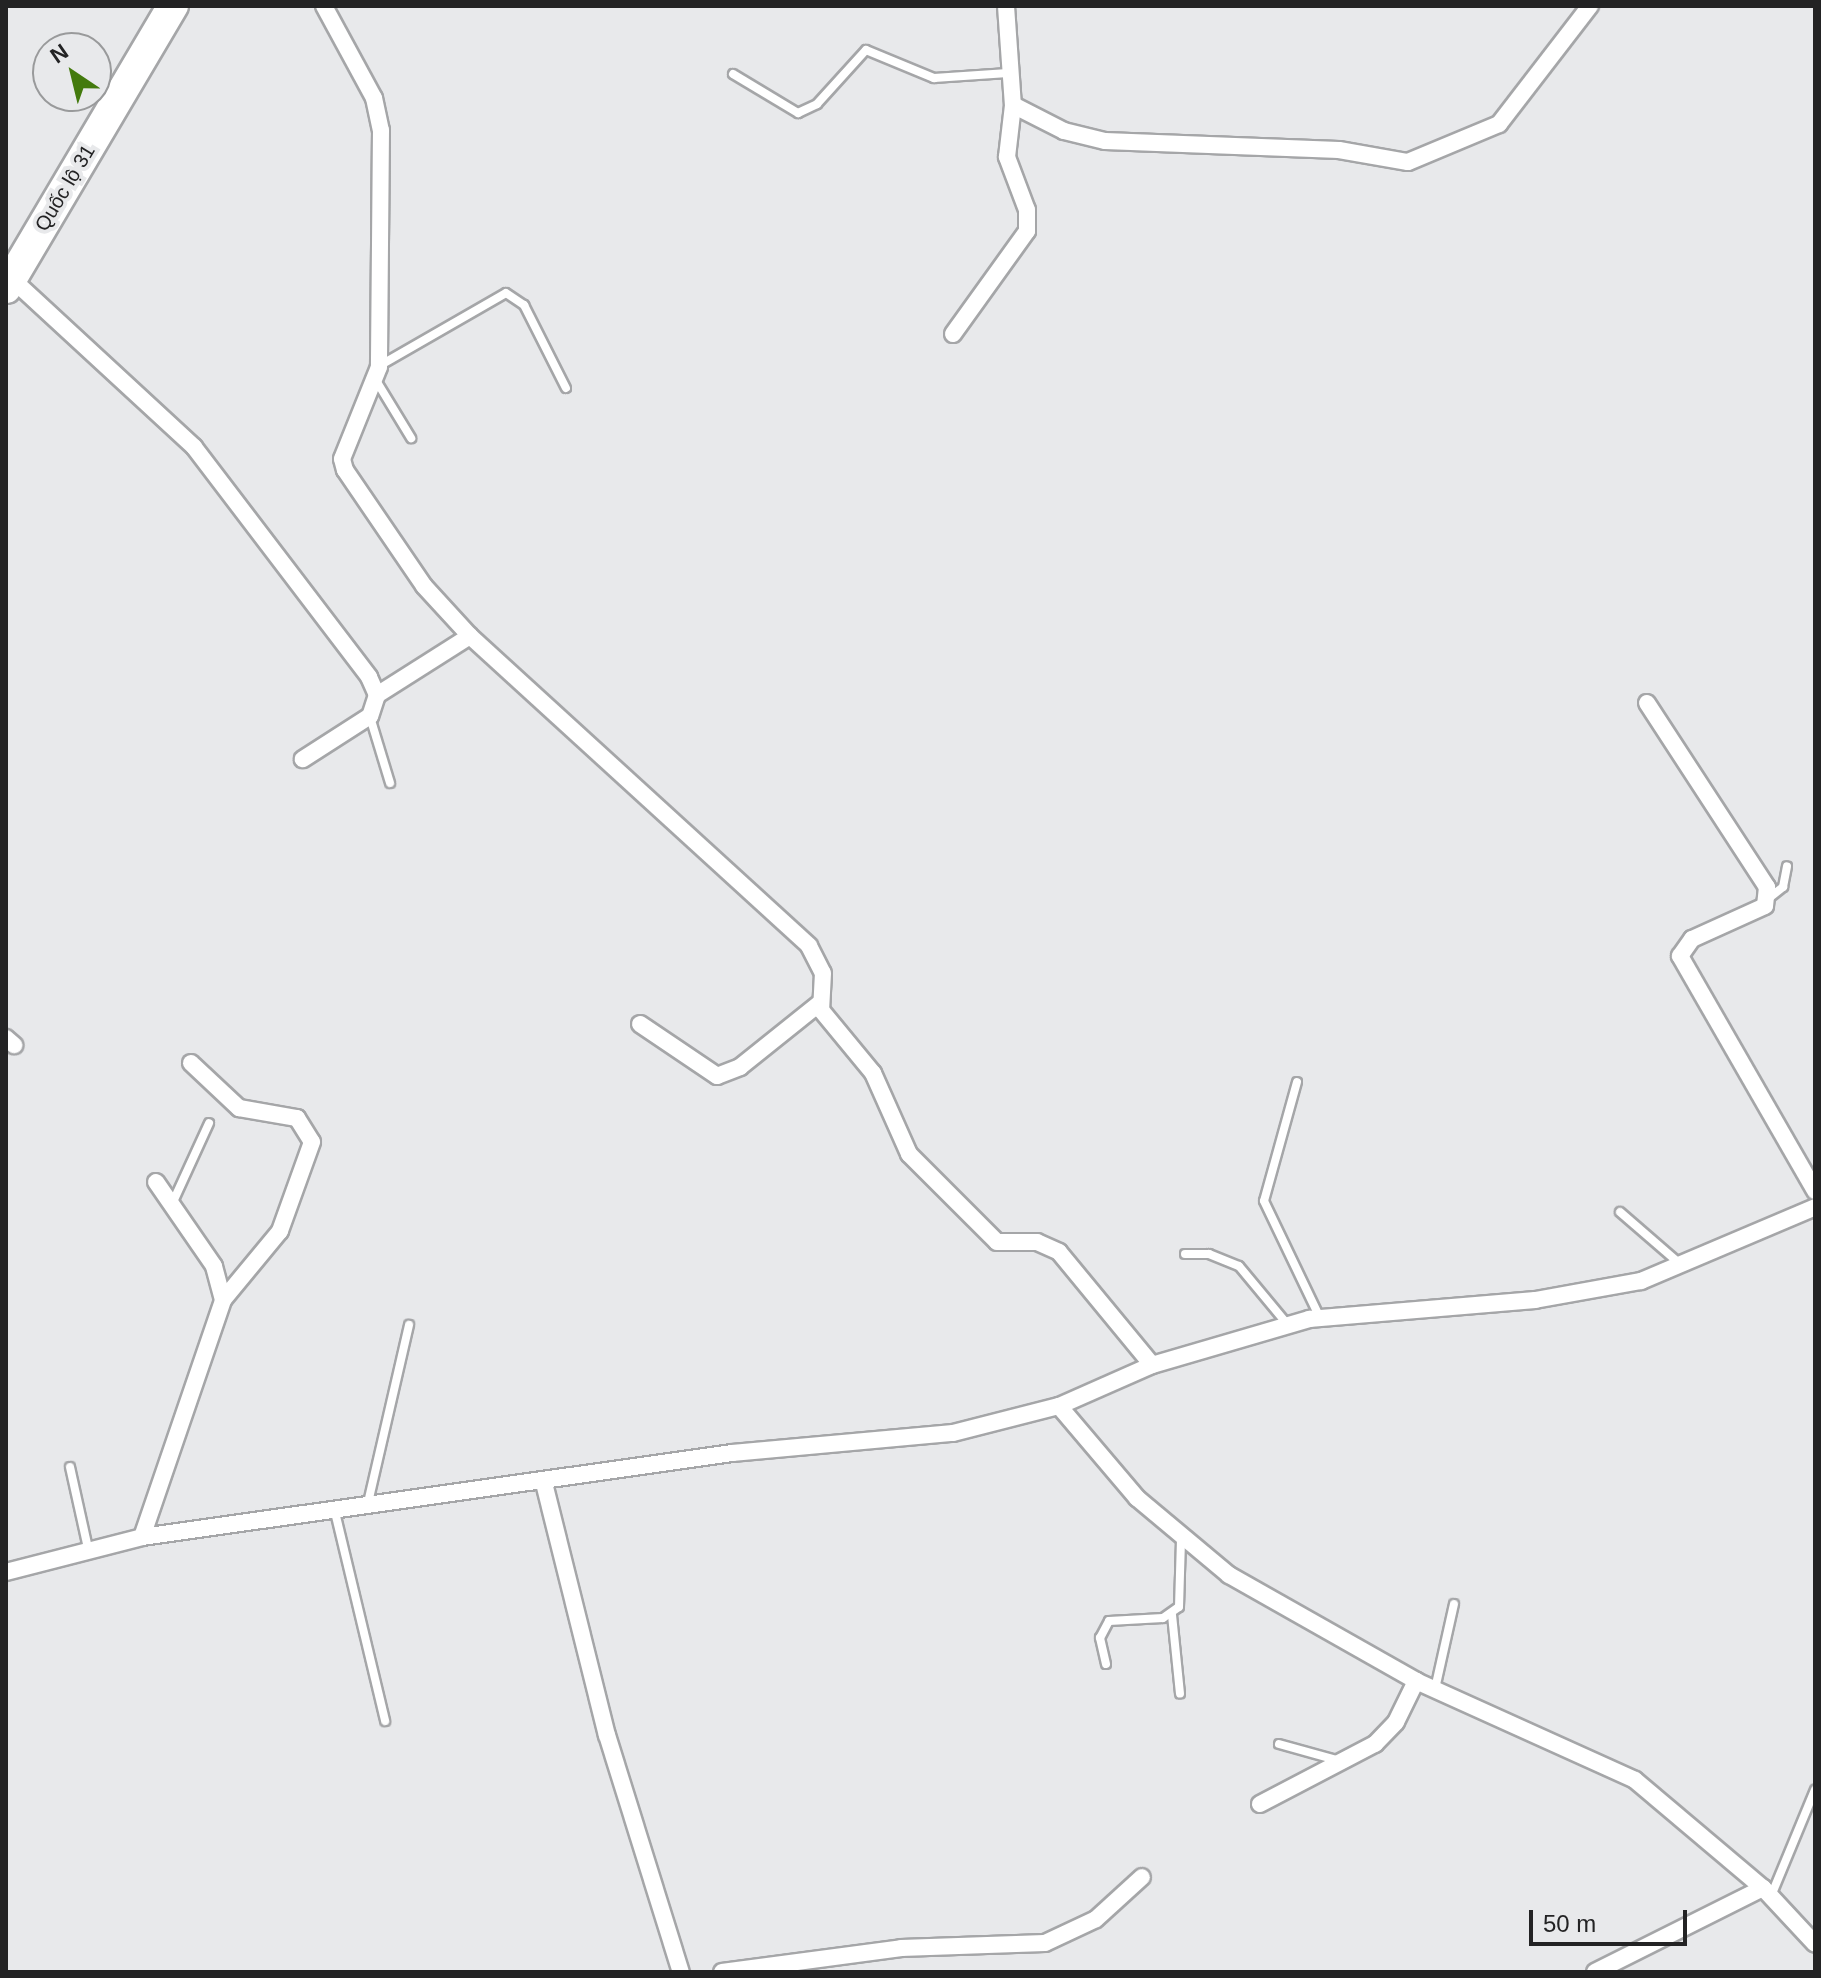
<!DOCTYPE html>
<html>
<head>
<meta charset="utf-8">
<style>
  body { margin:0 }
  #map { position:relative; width:1821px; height:1978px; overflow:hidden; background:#e8e9eb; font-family:Arial,sans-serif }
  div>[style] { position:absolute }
  .roads { filter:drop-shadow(2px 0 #a5a6a8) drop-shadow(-2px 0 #a5a6a8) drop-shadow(0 2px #a5a6a8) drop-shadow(0 -2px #a5a6a8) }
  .lane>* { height:8px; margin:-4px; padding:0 4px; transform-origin:4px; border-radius:4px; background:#fff }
  .street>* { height:16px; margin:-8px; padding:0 8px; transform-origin:8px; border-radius:8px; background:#fff }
  .highway>* { height:30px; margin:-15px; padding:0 15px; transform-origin:15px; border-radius:15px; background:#fff }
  span { translate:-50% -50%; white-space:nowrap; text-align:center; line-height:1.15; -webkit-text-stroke:8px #e8e9eb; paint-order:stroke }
  .street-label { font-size:20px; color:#232324 }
  .frame { position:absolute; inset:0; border:8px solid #232324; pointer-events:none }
  .north { position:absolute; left:32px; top:32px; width:80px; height:80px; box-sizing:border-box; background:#e8e9eb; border:2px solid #999a9b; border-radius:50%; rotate:325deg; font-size:22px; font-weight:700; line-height:32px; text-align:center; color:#232324 }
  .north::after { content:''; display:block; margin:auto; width:28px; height:36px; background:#437a0d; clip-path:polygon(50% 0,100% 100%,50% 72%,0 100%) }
  .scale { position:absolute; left:1529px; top:1910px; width:158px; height:36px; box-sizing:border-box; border:4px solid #232324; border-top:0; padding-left:10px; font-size:24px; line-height:28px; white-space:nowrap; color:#232324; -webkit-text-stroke:6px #e8e9eb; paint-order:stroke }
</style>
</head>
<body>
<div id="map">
  <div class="roads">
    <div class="lane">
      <div style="left:733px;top:74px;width:76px;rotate:31deg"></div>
      <div style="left:798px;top:113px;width:21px;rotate:-25deg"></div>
      <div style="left:817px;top:104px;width:73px;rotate:-47.8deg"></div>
      <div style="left:866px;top:50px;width:74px;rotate:22.4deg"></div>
      <div style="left:934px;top:78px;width:74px;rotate:-3.9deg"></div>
      <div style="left:379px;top:366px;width:146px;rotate:-29.9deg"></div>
      <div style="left:506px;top:293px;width:22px;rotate:34deg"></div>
      <div style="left:524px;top:305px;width:93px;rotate:63.2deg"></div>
      <div style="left:377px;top:382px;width:66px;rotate:58.7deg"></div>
      <div style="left:370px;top:717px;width:69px;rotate:73.1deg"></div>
      <div style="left:1769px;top:898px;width:18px;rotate:-38deg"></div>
      <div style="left:1783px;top:887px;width:21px;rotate:-79deg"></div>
      <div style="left:1297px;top:1082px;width:123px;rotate:105.5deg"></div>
      <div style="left:1264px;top:1201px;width:130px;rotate:64.4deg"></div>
      <div style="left:172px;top:1204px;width:89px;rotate:-65.4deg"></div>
      <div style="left:1620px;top:1212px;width:79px;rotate:40.9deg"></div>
      <div style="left:1185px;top:1254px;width:24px"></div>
      <div style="left:1209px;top:1254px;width:32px;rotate:22deg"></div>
      <div style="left:1239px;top:1266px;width:77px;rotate:50.3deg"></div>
      <div style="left:70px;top:1467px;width:88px;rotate:77.5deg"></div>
      <div style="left:367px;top:1507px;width:187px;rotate:-77deg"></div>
      <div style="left:335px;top:1512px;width:215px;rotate:76.5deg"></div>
      <div style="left:1172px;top:1615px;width:79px;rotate:84.2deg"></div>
      <div style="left:1106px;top:1664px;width:27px;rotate:-103deg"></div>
      <div style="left:1100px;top:1638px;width:19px;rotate:-62deg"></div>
      <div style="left:1109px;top:1621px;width:54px;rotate:-3.2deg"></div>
      <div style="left:1163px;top:1618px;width:19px;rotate:-35deg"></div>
      <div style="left:1179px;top:1607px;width:69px;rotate:-88.3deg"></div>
      <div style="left:1435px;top:1689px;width:87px;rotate:-77.4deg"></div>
      <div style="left:1279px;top:1744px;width:63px;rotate:15.6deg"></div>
      <div style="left:1771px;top:1896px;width:115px;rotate:-67.5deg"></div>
    </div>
    <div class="street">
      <div style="left:324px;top:6px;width:105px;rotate:61.5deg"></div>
      <div style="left:374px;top:98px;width:33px;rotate:78deg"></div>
      <div style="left:381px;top:130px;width:237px;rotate:90.5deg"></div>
      <div style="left:379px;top:367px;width:99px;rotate:111.9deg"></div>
      <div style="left:342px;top:459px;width:11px;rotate:75deg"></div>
      <div style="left:345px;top:470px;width:140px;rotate:55.7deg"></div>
      <div style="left:424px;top:586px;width:68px;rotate:47.4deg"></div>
      <div style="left:470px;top:636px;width:459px;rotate:42.4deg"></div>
      <div style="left:809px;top:946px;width:30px;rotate:63deg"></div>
      <div style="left:823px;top:973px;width:37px;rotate:93deg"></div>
      <div style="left:821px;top:1010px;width:82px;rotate:50.5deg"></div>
      <div style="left:873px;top:1073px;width:89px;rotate:66deg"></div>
      <div style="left:909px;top:1154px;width:124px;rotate:45deg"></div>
      <div style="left:997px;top:1242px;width:40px"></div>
      <div style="left:1037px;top:1242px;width:24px;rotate:24deg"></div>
      <div style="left:1059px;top:1252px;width:146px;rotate:50.5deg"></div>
      <div style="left:1006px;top:6px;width:99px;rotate:86deg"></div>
      <div style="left:1013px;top:105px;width:57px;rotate:27deg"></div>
      <div style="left:1064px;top:131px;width:42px;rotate:13.7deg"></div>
      <div style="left:1105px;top:141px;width:234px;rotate:2.2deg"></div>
      <div style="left:1339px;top:150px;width:70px;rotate:9.9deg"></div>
      <div style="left:1408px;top:162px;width:99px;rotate:-22.7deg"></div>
      <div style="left:1499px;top:124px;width:149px;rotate:-52.4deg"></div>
      <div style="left:12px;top:279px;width:248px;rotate:42.7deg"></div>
      <div style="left:194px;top:447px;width:289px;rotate:52.7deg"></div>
      <div style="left:369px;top:677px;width:20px;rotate:66deg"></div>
      <div style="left:377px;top:695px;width:22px;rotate:108deg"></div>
      <div style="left:370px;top:716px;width:80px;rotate:147.3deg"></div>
      <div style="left:953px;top:334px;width:127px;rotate:-54.3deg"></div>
      <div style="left:1027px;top:231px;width:21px;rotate:-90deg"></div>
      <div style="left:1027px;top:210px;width:57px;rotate:-110.7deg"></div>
      <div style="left:1007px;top:157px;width:52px;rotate:-83.4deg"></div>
      <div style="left:377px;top:695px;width:110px;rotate:-32.4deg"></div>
      <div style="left:1647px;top:703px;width:220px;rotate:56.9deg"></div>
      <div style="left:1767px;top:887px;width:19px;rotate:96deg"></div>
      <div style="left:1765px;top:906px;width:80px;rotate:155.7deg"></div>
      <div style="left:1692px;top:939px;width:21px;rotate:125deg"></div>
      <div style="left:1680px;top:956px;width:271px;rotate:60.1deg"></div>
      <div style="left:640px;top:1024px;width:93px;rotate:34deg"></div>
      <div style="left:717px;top:1076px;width:25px;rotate:-21deg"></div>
      <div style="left:740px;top:1067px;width:102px;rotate:-38.7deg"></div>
      <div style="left:6px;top:1038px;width:11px;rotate:41deg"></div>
      <div style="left:191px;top:1063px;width:66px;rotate:43.2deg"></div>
      <div style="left:239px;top:1108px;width:59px;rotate:9.8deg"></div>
      <div style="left:297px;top:1118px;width:28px;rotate:58deg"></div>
      <div style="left:312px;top:1142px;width:95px;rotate:109.8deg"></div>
      <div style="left:280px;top:1231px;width:89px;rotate:129.6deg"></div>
      <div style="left:1059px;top:1406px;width:121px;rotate:49.7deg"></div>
      <div style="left:1137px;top:1498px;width:120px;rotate:39.9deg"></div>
      <div style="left:1229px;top:1575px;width:215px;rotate:29.5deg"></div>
      <div style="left:1416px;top:1681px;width:240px;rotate:24.3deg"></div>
      <div style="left:1635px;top:1780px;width:167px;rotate:40.2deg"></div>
      <div style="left:1763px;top:1888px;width:76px;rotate:47.1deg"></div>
      <div style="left:544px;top:1483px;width:260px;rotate:76deg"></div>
      <div style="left:607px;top:1735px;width:248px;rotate:72.7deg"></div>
      <div style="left:142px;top:1537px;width:250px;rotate:-71.1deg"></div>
      <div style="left:223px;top:1300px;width:35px;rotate:-105deg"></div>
      <div style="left:214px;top:1266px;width:102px;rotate:-124.6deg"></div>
      <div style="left:6px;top:1572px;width:140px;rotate:-14.4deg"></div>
      <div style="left:142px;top:1537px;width:596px;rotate:-8.1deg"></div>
      <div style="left:732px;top:1453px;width:222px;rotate:-5.2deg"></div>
      <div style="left:953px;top:1433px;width:109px;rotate:-14.3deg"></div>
      <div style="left:1059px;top:1406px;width:102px;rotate:-23.8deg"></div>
      <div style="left:1152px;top:1365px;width:164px;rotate:-16.3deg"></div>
      <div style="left:1309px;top:1319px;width:227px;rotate:-4.8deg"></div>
      <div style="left:1535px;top:1300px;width:108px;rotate:-10.2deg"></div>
      <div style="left:1641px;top:1281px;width:189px;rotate:-23deg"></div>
      <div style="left:1260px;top:1804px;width:130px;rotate:-27.6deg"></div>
      <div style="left:1375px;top:1744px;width:30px;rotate:-46deg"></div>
      <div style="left:1396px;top:1722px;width:46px;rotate:-64deg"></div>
      <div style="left:722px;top:1972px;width:181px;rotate:-7.6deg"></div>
      <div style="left:901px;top:1948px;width:144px;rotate:-2deg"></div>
      <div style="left:1045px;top:1943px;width:56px;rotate:-25.2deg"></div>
      <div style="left:1096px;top:1919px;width:62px;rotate:-42.4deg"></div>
      <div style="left:1595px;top:1972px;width:188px;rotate:-26.6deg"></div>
    </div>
    <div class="highway">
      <div style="left:6px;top:288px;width:328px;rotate:-59.4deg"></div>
    </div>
  </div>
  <div class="street-label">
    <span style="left:65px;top:188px;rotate:-59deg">Quốc lộ 31</span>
  </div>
  <div class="frame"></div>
  <div class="north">N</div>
  <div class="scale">50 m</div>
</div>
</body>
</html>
